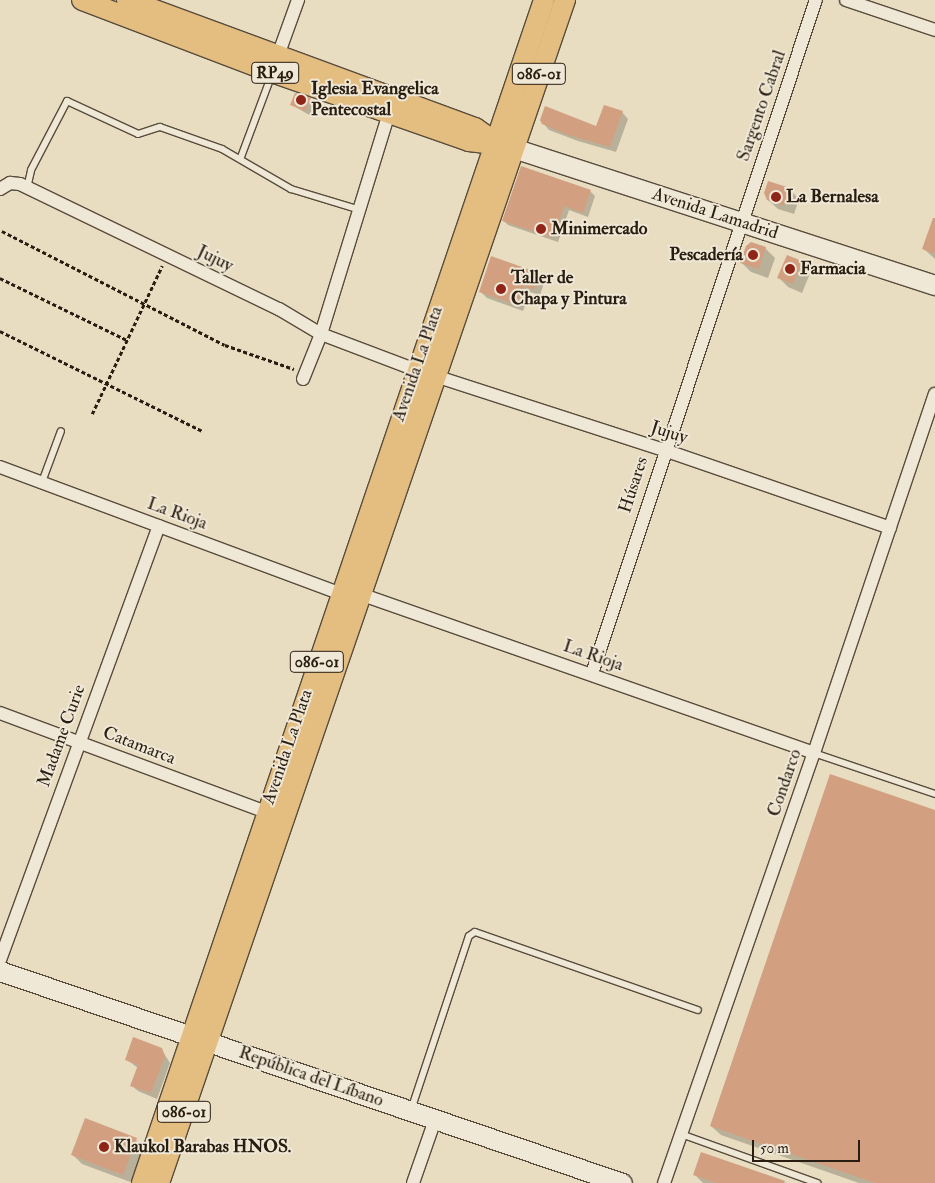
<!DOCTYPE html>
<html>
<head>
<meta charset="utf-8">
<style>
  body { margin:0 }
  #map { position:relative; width:935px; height:1183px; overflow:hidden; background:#e8dcc1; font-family:"IM FELL Double Pica",serif }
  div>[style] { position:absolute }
  .shadow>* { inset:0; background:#0003 }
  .building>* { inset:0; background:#d2a081 }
  .path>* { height:2.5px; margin-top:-1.25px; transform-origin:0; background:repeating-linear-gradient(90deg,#291c10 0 4px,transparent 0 6.5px) }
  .roads { filter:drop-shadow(1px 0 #594c3c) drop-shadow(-1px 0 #594c3c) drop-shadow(0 1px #594c3c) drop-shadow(0 -1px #594c3c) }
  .lane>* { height:6px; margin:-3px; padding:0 3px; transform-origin:3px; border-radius:3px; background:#f0e8d7 }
  .street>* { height:12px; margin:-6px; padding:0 6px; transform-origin:6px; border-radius:6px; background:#f0e8d7 }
  .secondary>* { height:19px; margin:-9.5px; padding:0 9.5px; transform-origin:9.5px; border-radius:9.5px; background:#f0e8d7 }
  .primary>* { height:20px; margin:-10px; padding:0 10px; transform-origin:10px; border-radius:10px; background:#e4be80 }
  .dots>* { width:14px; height:14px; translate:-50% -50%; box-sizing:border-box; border:2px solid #f0e8d7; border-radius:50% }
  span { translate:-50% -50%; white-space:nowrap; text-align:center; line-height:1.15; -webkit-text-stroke:4px #f0e8d7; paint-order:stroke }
  .shield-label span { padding:1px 4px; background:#f0e8d7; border:1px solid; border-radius:4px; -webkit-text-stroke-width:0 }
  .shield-label { font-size:16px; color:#291c10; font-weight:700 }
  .poi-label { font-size:18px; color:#291c10; font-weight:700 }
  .left { translate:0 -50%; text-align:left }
  .right { translate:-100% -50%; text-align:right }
  .street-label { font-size:18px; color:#291c10 }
  .scale { position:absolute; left:752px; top:1140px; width:108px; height:22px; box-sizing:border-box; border:2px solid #291c10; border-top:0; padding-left:6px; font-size:15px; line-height:18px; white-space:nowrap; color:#291c10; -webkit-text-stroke:4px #f0e8d7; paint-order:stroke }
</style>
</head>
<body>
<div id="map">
  <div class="shadow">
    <div style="clip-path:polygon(310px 99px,316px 105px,311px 116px,292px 105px)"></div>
    <div style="clip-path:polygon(622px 112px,628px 119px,616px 152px,578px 141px,549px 130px,543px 123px,597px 128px)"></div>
    <div style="clip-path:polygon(789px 189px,799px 199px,794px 214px,778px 209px,768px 200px)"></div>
    <div style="clip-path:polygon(590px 191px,595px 196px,588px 217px,569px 210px,558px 242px,508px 225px,503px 220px)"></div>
    <div style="clip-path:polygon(935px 235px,935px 259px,924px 249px)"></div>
    <div style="clip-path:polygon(765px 248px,775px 258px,768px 278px,751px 272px,742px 263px)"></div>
    <div style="clip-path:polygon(492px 258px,539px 274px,545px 280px,540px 295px,530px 292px,523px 311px,487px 298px,481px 292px)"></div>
    <div style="clip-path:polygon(801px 262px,811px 271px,802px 293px,788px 287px,779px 278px)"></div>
    <div style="clip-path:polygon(935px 811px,935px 1183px,859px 1183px,721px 1135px,711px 1126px)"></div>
    <div style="clip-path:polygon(161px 1049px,170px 1063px,157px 1099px,138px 1091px,131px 1085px,138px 1068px,126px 1059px)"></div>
    <div style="clip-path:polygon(136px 1140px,145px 1149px,133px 1183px,82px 1164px,72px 1154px)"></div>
    <div style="clip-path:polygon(702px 1154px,786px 1183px,703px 1183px,695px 1175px)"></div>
  </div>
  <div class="building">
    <div style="clip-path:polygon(295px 93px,311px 98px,305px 111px,290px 105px)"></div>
    <div style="clip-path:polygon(604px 105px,623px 111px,610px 147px,571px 136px,542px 124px,540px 120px,545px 106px,596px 126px)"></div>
    <div style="clip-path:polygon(521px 166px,591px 190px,583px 213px,564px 206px,554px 238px,502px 221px)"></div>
    <div style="clip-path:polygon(768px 181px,790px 188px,784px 206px,767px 200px,764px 193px)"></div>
    <div style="clip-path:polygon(933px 218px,935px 218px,935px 254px,922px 249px)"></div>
    <div style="clip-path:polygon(751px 242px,766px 247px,759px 269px,740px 263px,746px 246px)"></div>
    <div style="clip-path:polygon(787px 255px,802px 261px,793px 284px,777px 278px)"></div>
    <div style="clip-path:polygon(491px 256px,539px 273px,534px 290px,524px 286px,517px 305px,479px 292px)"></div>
    <div style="clip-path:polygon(830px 774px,935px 810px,935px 1183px,875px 1183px,710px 1126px)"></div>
    <div style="clip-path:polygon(133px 1037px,162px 1048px,165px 1056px,151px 1093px,130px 1086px,138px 1065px,125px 1060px)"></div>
    <div style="clip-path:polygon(85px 1118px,137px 1138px,123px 1175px,71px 1155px)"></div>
    <div style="clip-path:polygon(701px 1152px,785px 1181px,784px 1183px,716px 1183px,693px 1175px)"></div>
  </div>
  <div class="path">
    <div style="left:2px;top:231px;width:250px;rotate:27.1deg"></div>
    <div style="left:225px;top:345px;width:73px;rotate:19.2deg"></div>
    <div style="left:0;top:278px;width:141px;rotate:26deg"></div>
    <div style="left:0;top:331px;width:225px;rotate:26.3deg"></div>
    <div style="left:92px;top:414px;width:164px;rotate:-64.7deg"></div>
  </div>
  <div class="roads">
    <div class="lane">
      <div style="left:241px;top:157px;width:89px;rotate:-69.5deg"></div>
      <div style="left:27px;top:188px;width:18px;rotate:-77deg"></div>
      <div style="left:31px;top:170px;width:78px;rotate:-62.4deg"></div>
      <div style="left:67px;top:101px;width:78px;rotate:24.9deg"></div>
      <div style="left:138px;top:134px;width:23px;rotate:-18deg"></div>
      <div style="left:160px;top:127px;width:66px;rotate:19.5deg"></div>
      <div style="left:222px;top:149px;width:80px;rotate:30.1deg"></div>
      <div style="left:291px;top:189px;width:72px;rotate:16.9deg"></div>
      <div style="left:42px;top:482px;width:54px;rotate:-69.6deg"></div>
      <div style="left:814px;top:753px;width:128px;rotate:18.7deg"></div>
      <div style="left:411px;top:1110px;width:183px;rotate:-71.6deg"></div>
      <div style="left:469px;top:936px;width:7px;rotate:-34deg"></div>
      <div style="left:475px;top:932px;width:236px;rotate:19.3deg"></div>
      <div style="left:681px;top:1134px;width:145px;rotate:19.8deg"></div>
    </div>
    <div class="street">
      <div style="left:846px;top:0;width:94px;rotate:18.6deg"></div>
      <div style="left:276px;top:61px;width:65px;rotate:-70.2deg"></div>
      <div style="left:0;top:189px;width:12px;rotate:-31deg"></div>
      <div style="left:10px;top:183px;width:10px;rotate:6deg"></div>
      <div style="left:20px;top:184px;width:288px;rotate:25.8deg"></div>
      <div style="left:279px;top:309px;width:49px;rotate:30.8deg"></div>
      <div style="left:321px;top:334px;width:102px;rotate:20.8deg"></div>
      <div style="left:435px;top:376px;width:241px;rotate:17.9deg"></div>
      <div style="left:664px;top:450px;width:239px;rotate:19deg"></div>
      <div style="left:303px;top:379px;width:48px;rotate:-68.2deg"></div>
      <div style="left:321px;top:334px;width:231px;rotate:-72.9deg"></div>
      <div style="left:0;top:467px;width:364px;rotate:20.4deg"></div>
      <div style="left:360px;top:594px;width:481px;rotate:19.3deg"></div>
      <div style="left:592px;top:674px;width:710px;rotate:-71.62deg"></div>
      <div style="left:0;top:713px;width:284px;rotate:20.4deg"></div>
      <div style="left:0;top:960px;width:462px;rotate:-69.9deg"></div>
      <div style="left:413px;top:1183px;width:67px;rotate:-70.8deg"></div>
      <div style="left:664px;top:1183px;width:455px;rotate:-70.8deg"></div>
      <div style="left:814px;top:753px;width:379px;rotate:-71.4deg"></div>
    </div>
    <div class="secondary">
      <div style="left:513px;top:148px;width:444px;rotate:18deg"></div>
      <div style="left:0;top:971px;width:657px;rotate:18.82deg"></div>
    </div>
    <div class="primary">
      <div style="left:82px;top:0;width:203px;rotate:20.8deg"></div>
      <div style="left:272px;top:72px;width:209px;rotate:19.3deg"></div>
      <div style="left:469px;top:141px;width:38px;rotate:7deg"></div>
      <div style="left:127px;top:0;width:371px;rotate:20.2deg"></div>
      <div style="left:475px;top:128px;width:24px;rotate:35deg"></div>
      <div style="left:142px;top:1183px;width:1249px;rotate:-71.23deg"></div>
      <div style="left:159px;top:1183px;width:1251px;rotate:-71.06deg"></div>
    </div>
  </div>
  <div class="dots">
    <div style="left:301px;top:100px;background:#8f2418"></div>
    <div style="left:776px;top:197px;background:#8f2418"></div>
    <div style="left:541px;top:229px;background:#8f2418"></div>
    <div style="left:753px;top:255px;background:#8f2418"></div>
    <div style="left:790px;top:269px;background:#8f2418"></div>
    <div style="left:501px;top:289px;background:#8f2418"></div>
    <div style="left:104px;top:1147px;background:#8f2418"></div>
  </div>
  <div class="shield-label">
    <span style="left:275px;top:73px">RP49</span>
    <span style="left:539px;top:74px">086-01</span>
    <span style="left:317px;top:662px">086-01</span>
    <span style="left:184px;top:1112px">086-01</span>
  </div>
  <div class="poi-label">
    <span class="left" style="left:311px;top:100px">Iglesia Evangelica<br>Pentecostal</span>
    <span class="left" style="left:786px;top:197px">La Bernalesa</span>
    <span class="left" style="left:551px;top:229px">Minimercado</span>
    <span class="right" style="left:743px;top:255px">Pescadería</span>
    <span class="left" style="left:800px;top:269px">Farmacia</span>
    <span class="left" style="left:511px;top:289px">Taller de<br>Chapa y Pintura</span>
    <span class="left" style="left:114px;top:1147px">Klaukol Barabas HNOS.</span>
  </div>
  <div class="street-label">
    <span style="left:762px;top:106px;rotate:-71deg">Sargento Cabral</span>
    <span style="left:715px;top:214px;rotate:18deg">Avenida Lamadrid</span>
    <span style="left:215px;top:259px;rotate:26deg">Jujuy</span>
    <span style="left:418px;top:364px;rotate:-71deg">Avenida La Plata</span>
    <span style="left:669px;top:433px;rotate:18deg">Jujuy</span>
    <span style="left:634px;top:485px;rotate:-72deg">Húsares</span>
    <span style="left:177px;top:514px;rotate:20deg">La Rioja</span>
    <span style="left:593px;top:656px;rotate:19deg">La Rioja</span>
    <span style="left:62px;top:736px;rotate:-70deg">Madame Curie</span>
    <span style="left:139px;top:746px;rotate:21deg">Catamarca</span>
    <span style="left:288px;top:747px;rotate:-71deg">Avenida La Plata</span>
    <span style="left:785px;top:783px;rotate:-71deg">Condarco</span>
    <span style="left:311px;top:1077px;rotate:19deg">República del Líbano</span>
  </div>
  <div class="scale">50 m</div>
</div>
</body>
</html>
